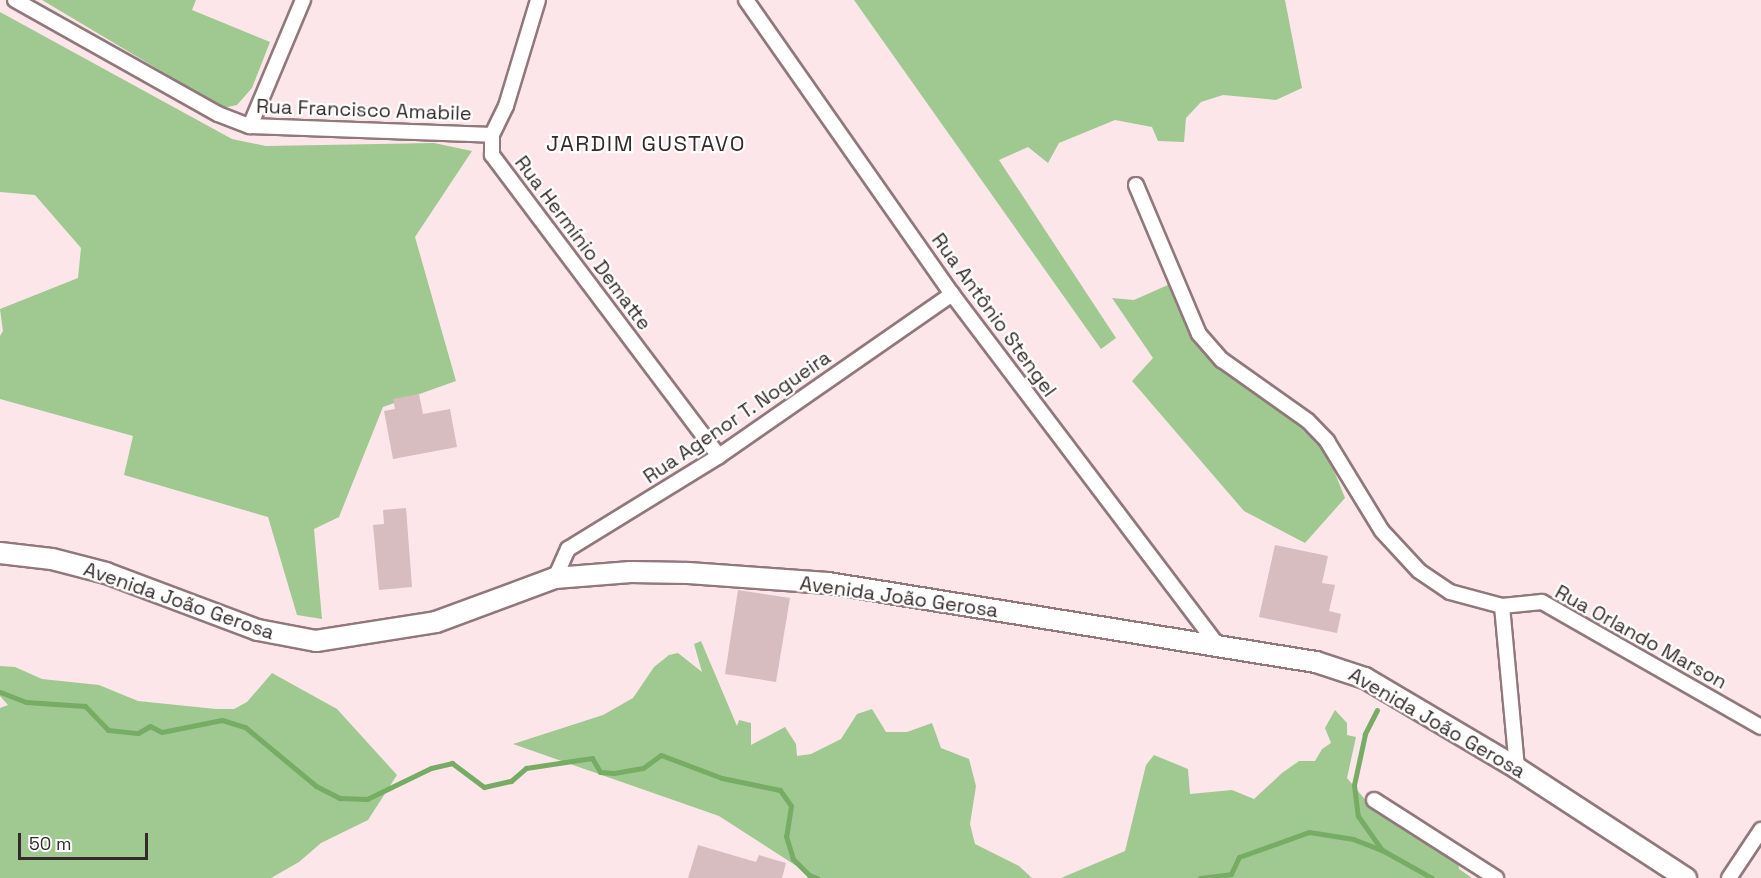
<!DOCTYPE html>
<html>
<head>
<meta charset="utf-8">
<style>
  body { margin:0 }
  #map { position:relative; width:1761px; height:878px; overflow:hidden; background:#fce6e9; font-family:"Space Grotesk",sans-serif }
  div>[style] { position:absolute }
  .green>* { inset:0; background:#9fc991 }
  .stream>* { height:5px; margin:-2.5px; padding:0 2.5px; transform-origin:2.5px; border-radius:2.5px; background:#77ac65 }
  .building>* { inset:0; background:#d7bcc0 }
  .roads { filter:drop-shadow(2px 0 #90787b) drop-shadow(-2px 0 #90787b) drop-shadow(0 2px #90787b) drop-shadow(0 -2px #90787b) }
  .street>* { height:14px; margin:-7px; padding:0 7px; transform-origin:7px; border-radius:7px; background:#fff }
  .secondary>* { height:20px; margin:-10px; padding:0 10px; transform-origin:10px; border-radius:10px; background:#fff }
  span { translate:-50% -50%; white-space:nowrap; text-align:center; line-height:1.15; -webkit-text-stroke:4.5px #fff; paint-order:stroke }
  .street-label { font-size:20px; color:#342a2b }
  .quarter-label { font-size:22px; color:#342a2b; letter-spacing:1.5px }
  .scale { position:absolute; left:18px; top:833px; width:130px; height:27px; box-sizing:border-box; border:3px solid #342a2b; border-top:0; padding-left:8px; font-size:18px; line-height:21px; white-space:nowrap; color:#342a2b; -webkit-text-stroke:4px #fff; paint-order:stroke }
</style>
</head>
<body>
<div id="map">
  <div class="green">
    <div style="clip-path:polygon(42px 0,196px 0,192px 10px,270px 42px,252px 88px,237px 105px,223px 108px)"></div>
    <div style="clip-path:polygon(854px 0,1285px 0,1302px 88px,1276px 100px,1223px 95px,1201px 102px,1186px 118px,1184px 142px,1158px 141px,1152px 127px,1115px 120px,1059px 143px,1048px 163px,1028px 147px,999px 160px,1116px 338px,1101px 349px)"></div>
    <div style="clip-path:polygon(0 12px,232px 139px,266px 146px,434px 143px,472px 151px,415px 237px,456px 381px,383px 407px,339px 517px,314px 529px,322px 619px,297px 615px,268px 517px,124px 475px,133px 436px,0 399px,0 336px,3px 331px,0 309px,78px 278px,81px 248px,35px 195px,0 192px)"></div>
    <div style="clip-path:polygon(1170px 284px,1194px 336px,1219px 367px,1298px 425px,1320px 445px,1335px 473px,1345px 498px,1305px 543px,1244px 511px,1132px 381px,1153px 358px,1112px 298px,1134px 300px)"></div>
    <div style="clip-path:polygon(701px 641px,737px 726px,739px 720px,751px 723px,751px 745px,785px 727px,796px 744px,797px 756px,811px 754px,841px 739px,857px 714px,872px 709px,886px 732px,907px 732px,932px 723px,941px 748px,969px 759px,976px 786px,970px 824px,975px 844px,1019px 866px,1032px 878px,815px 878px,719px 816px,513px 744px,603px 715px,633px 698px,654px 667px,669px 655px,678px 653px,702px 672px,694px 644px)"></div>
    <div style="clip-path:polygon(0 666px,15px 667px,42px 679px,99px 685px,138px 701px,216px 709px,234px 709px,247px 702px,272px 673px,337px 709px,397px 775px,368px 820px,321px 843px,299px 862px,271px 878px,0 878px,0 708px,8px 705px,0 696px)"></div>
    <div style="clip-path:polygon(1335px 710px,1347px 723px,1347px 735px,1356px 737px,1347px 778px,1368px 803px,1458px 860px,1459px 869px,1472px 878px,1481px 878px,1061px 878px,1125px 851px,1146px 765px,1154px 755px,1188px 769px,1190px 794px,1232px 790px,1254px 799px,1282px 773px,1299px 761px,1315px 761px,1322px 749px,1331px 743px,1325px 728px)"></div>
  </div>
  <div class="stream">
    <div style="left:0;top:692px;width:28px;rotate:21deg"></div>
    <div style="left:26px;top:702px;width:59px;rotate:3.9deg"></div>
    <div style="left:85px;top:706px;width:33px;rotate:46deg"></div>
    <div style="left:108px;top:730px;width:30px;rotate:6deg"></div>
    <div style="left:138px;top:733px;width:14px;rotate:-30deg"></div>
    <div style="left:150px;top:726px;width:13px;rotate:27deg"></div>
    <div style="left:162px;top:732px;width:61px;rotate:-11.3deg"></div>
    <div style="left:222px;top:720px;width:24px;rotate:17deg"></div>
    <div style="left:245px;top:727px;width:92px;rotate:39.7deg"></div>
    <div style="left:316px;top:786px;width:27px;rotate:27deg"></div>
    <div style="left:340px;top:798px;width:27px;rotate:2deg"></div>
    <div style="left:367px;top:799px;width:71px;rotate:-25.8deg"></div>
    <div style="left:431px;top:768px;width:22px;rotate:-13deg"></div>
    <div style="left:452px;top:763px;width:40px;rotate:37deg"></div>
    <div style="left:484px;top:787px;width:28px;rotate:-13deg"></div>
    <div style="left:511px;top:781px;width:20px;rotate:-41deg"></div>
    <div style="left:526px;top:768px;width:67px;rotate:-8.6deg"></div>
    <div style="left:592px;top:758px;width:16px;rotate:60deg"></div>
    <div style="left:600px;top:772px;width:14px;rotate:4deg"></div>
    <div style="left:614px;top:773px;width:29px;rotate:-10deg"></div>
    <div style="left:643px;top:768px;width:22px;rotate:-36deg"></div>
    <div style="left:661px;top:755px;width:65px;rotate:20.7deg"></div>
    <div style="left:722px;top:778px;width:59px;rotate:11.7deg"></div>
    <div style="left:780px;top:790px;width:19px;rotate:55deg"></div>
    <div style="left:791px;top:806px;width:30px;rotate:99deg"></div>
    <div style="left:786px;top:836px;width:24px;rotate:73deg"></div>
    <div style="left:793px;top:859px;width:23px;rotate:45deg"></div>
    <div style="left:809px;top:875px;width:9px;rotate:21deg"></div>
    <div style="left:1377px;top:710px;width:27px;rotate:117deg"></div>
    <div style="left:1365px;top:734px;width:52px;rotate:102.2deg"></div>
    <div style="left:1354px;top:785px;width:31px;rotate:83deg"></div>
    <div style="left:1358px;top:816px;width:42px;rotate:54.8deg"></div>
    <div style="left:1382px;top:850px;width:57px;rotate:29.2deg"></div>
    <div style="left:1200px;top:878px;width:31px;rotate:-7deg"></div>
    <div style="left:1231px;top:874px;width:19px;rotate:-65deg"></div>
    <div style="left:1239px;top:857px;width:74px;rotate:-19.7deg"></div>
    <div style="left:1309px;top:832px;width:45px;rotate:9deg"></div>
    <div style="left:1353px;top:839px;width:31px;rotate:21deg"></div>
  </div>
  <div class="building">
    <div style="clip-path:polygon(419px 394px,423px 414px,450px 409px,457px 447px,393px 459px,384px 411px,395px 409px,393px 399px)"></div>
    <div style="clip-path:polygon(406px 508px,412px 587px,379px 590px,373px 525px,384px 524px,383px 510px)"></div>
    <div style="clip-path:polygon(1275px 545px,1328px 556px,1322px 583px,1335px 585px,1329px 611px,1341px 614px,1337px 633px,1259px 617px)"></div>
    <div style="clip-path:polygon(738px 590px,790px 598px,776px 682px,725px 674px)"></div>
    <div style="clip-path:polygon(698px 845px,756px 862px,759px 855px,786px 863px,782px 878px,688px 878px)"></div>
  </div>
  <div class="roads">
    <div class="street">
      <div style="left:15px;top:0;width:233px;rotate:29.3deg"></div>
      <div style="left:218px;top:114px;width:34px;rotate:21deg"></div>
      <div style="left:250px;top:126px;width:242px;rotate:2.1deg"></div>
      <div style="left:538px;top:0;width:111px;rotate:106.8deg"></div>
      <div style="left:506px;top:106px;width:32px;rotate:116deg"></div>
      <div style="left:492px;top:135px;width:20px;rotate:90deg"></div>
      <div style="left:492px;top:155px;width:377px;rotate:53deg"></div>
      <div style="left:746px;top:0;width:359px;rotate:55deg"></div>
      <div style="left:952px;top:294px;width:444px;rotate:52.9deg"></div>
      <div style="left:250px;top:126px;width:137px;rotate:-67.2deg"></div>
      <div style="left:1136px;top:185px;width:162px;rotate:67.1deg"></div>
      <div style="left:1199px;top:334px;width:35px;rotate:49deg"></div>
      <div style="left:1222px;top:360px;width:105px;rotate:35.3deg"></div>
      <div style="left:1308px;top:421px;width:28px;rotate:46deg"></div>
      <div style="left:1327px;top:441px;width:105px;rotate:58.6deg"></div>
      <div style="left:1382px;top:531px;width:54px;rotate:47.2deg"></div>
      <div style="left:1419px;top:571px;width:37px;rotate:34deg"></div>
      <div style="left:1450px;top:592px;width:54px;rotate:15.1deg"></div>
      <div style="left:1502px;top:606px;width:40px;rotate:-5.7deg"></div>
      <div style="left:1542px;top:602px;width:252px;rotate:29.7deg"></div>
      <div style="left:555px;top:578px;width:32px;rotate:-66deg"></div>
      <div style="left:568px;top:549px;width:177px;rotate:-31.6deg"></div>
      <div style="left:719px;top:456px;width:284px;rotate:-34.8deg"></div>
      <div style="left:1502px;top:606px;width:163px;rotate:84.7deg"></div>
      <div style="left:1374px;top:800px;width:145px;rotate:32.6deg"></div>
      <div style="left:1729px;top:878px;width:58px;rotate:-56.3deg"></div>
    </div>
    <div class="secondary">
      <div style="left:0;top:553px;width:52px;rotate:6.6deg"></div>
      <div style="left:52px;top:559px;width:56px;rotate:14.5deg"></div>
      <div style="left:106px;top:573px;width:162px;rotate:20.6deg"></div>
      <div style="left:258px;top:630px;width:59px;rotate:10.7deg"></div>
      <div style="left:316px;top:641px;width:121px;rotate:-9deg"></div>
      <div style="left:436px;top:622px;width:127px;rotate:-20.3deg"></div>
      <div style="left:555px;top:578px;width:76px;rotate:-4.5deg"></div>
      <div style="left:631px;top:572px;width:57px;rotate:1deg"></div>
      <div style="left:688px;top:573px;width:140px;rotate:4.1deg"></div>
      <div style="left:828px;top:583px;width:494px;rotate:9.2deg"></div>
      <div style="left:1316px;top:662px;width:52px;rotate:18.1deg"></div>
      <div style="left:1365px;top:678px;width:177px;rotate:30.6deg"></div>
      <div style="left:1517px;top:768px;width:202px;rotate:33.1deg"></div>
    </div>
  </div>
  <div class="street-label">
    <span style="left:364px;top:110px;rotate:2deg">Rua Francisco Amabile</span>
    <span style="left:583px;top:243px;rotate:53deg">Rua Hermínio Dematte</span>
    <span style="left:994px;top:315px;rotate:54deg">Rua Antônio Stengel</span>
    <span style="left:737px;top:417px;rotate:-34deg">Rua Agenor T. Nogueira</span>
    <span style="left:899px;top:597px;rotate:8deg">Avenida João Gerosa</span>
    <span style="left:179px;top:601px;rotate:19deg">Avenida João Gerosa</span>
    <span style="left:1641px;top:637px;rotate:29deg">Rua Orlando Marson</span>
    <span style="left:1437px;top:723px;rotate:30deg">Avenida João Gerosa</span>
  </div>
  <div class="quarter-label">
    <span style="left:646px;top:144px">JARDIM GUSTAVO</span>
  </div>
  <div class="scale">50 m</div>
</div>
</body>
</html>
